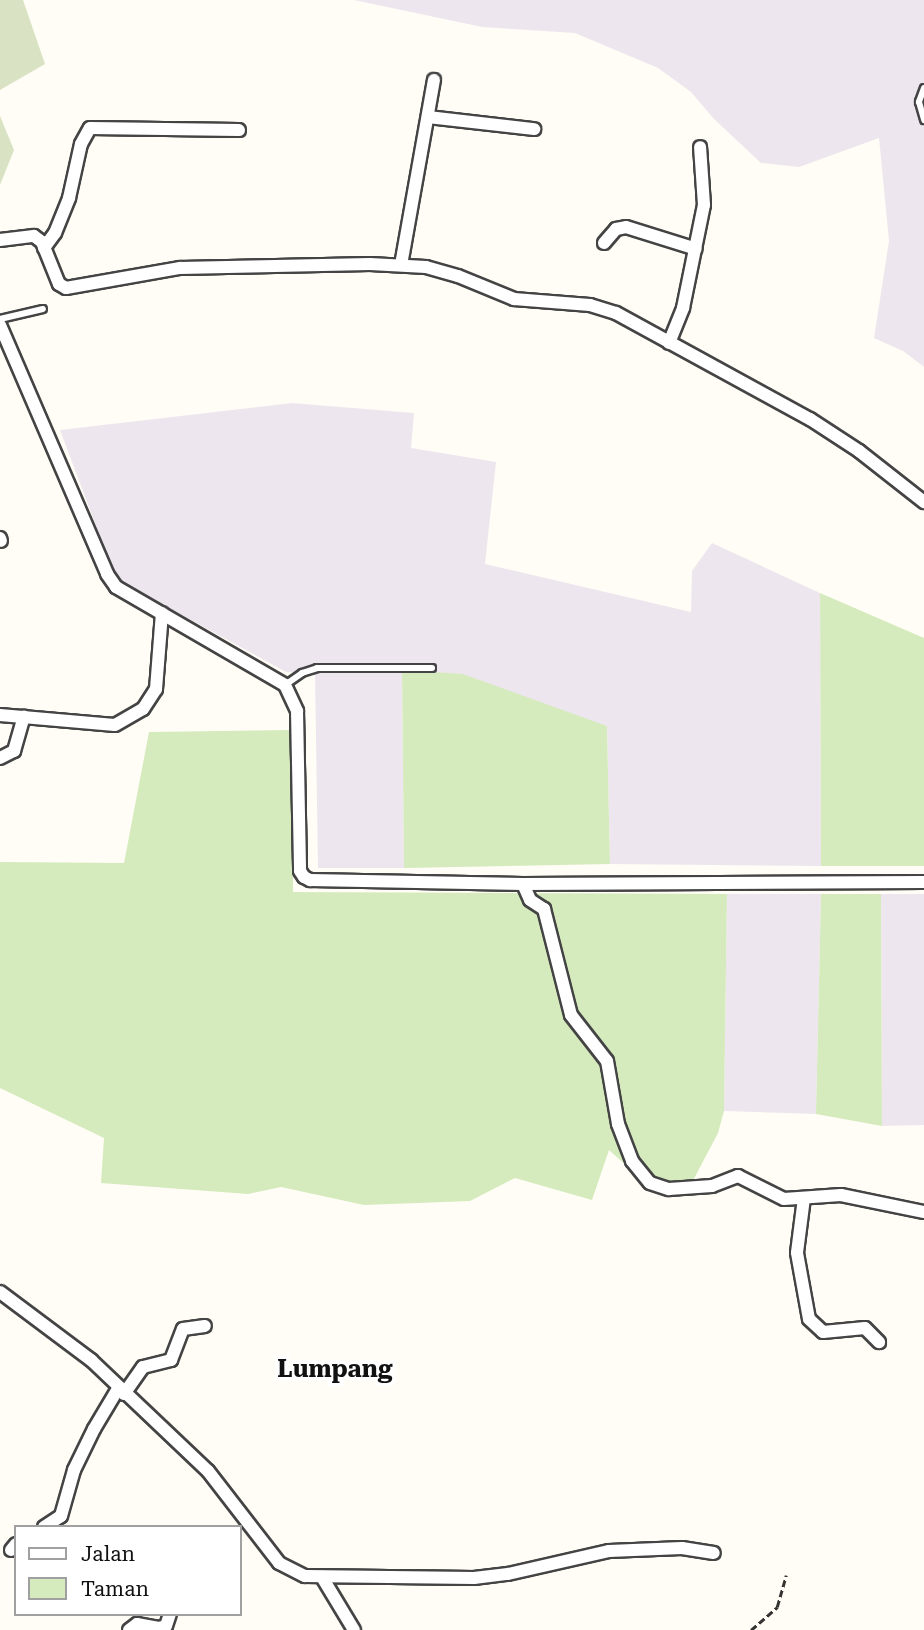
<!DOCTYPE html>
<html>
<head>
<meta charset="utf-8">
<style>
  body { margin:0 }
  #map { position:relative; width:924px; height:1630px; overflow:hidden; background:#fffdf5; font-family:"Roboto Serif",serif }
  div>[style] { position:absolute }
  .industrial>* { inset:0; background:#eee6ef }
  .green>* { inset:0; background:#d5ebbd }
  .cemetery>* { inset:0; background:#d9e3c4 }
  .path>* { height:2.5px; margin-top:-1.25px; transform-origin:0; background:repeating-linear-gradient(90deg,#333 0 7px,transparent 0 10.5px) }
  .roads { filter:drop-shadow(2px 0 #444) drop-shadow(-2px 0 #444) drop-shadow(0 2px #444) drop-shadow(0 -2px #444) }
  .service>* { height:6px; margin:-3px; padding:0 3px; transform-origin:3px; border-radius:3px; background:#fff }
  .minor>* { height:12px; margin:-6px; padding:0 6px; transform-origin:6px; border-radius:6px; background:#fff }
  span { translate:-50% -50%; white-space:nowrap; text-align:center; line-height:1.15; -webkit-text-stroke:7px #fff; paint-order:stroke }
  .quarter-label { font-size:24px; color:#111; font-weight:700 }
  .legend { position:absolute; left:14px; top:1525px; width:228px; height:91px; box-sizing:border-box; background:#fff; border:2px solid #a0a0a0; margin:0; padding:9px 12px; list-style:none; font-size:21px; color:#111 }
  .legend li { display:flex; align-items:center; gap:14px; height:35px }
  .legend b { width:35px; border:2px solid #a0a0a0 }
</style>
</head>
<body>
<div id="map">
  <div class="industrial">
    <div style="clip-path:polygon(354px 0,924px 0,924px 367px,903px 351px,874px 338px,889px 241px,879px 138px,799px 167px,761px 163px,714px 119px,691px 92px,658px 68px,575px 33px,482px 27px)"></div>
    <div style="clip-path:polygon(292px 403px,414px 413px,411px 448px,496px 462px,485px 564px,691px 612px,692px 571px,712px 543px,820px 593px,821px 866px,610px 864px,607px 726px,402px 671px,404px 868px,318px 868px,315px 673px,286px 672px,116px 579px,60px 430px)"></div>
    <div style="clip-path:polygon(727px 894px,821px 894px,816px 1114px,724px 1111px)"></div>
    <div style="clip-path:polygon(881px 894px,924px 894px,924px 1125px,882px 1126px)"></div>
  </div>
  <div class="green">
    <div style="clip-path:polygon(820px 593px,924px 638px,924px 866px,821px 866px)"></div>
    <div style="clip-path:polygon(402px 670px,463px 674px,607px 726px,610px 864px,404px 868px)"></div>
    <div style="clip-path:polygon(292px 730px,293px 892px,727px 894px,724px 1111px,718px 1133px,688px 1190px,638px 1176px,609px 1150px,592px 1200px,515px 1178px,470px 1201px,364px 1205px,281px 1187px,248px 1194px,101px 1183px,104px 1138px,0 1088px,0 862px,124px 863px,149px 732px)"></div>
    <div style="clip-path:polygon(821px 894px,881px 894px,882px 1126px,816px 1114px)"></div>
  </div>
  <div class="cemetery">
    <div style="clip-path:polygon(0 0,23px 0,45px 64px,0 90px)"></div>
    <div style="clip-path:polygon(0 116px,14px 150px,0 185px)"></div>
  </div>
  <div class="path">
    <div style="left:751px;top:1630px;width:35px;rotate:-41deg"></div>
    <div style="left:777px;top:1607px;width:33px;rotate:-74deg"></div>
  </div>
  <div class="roads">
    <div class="service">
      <div style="left:924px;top:88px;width:15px;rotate:110deg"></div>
      <div style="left:919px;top:102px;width:19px;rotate:74deg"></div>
      <div style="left:0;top:319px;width:44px;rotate:-13.1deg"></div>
      <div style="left:285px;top:685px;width:21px;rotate:-35deg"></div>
      <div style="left:302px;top:673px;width:16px;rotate:-18deg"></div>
      <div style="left:317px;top:668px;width:115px"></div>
    </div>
    <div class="minor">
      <div style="left:428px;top:117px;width:107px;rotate:6.5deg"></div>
      <div style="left:0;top:240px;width:34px;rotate:-7deg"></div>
      <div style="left:34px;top:236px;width:10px;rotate:37deg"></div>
      <div style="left:42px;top:242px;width:45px;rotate:68deg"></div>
      <div style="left:59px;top:284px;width:8px;rotate:30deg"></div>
      <div style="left:66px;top:288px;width:116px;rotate:-10deg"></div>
      <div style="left:180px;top:268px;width:190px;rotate:-1.2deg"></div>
      <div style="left:370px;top:264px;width:56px;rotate:3.1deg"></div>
      <div style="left:426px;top:267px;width:33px;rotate:16deg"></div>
      <div style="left:458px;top:276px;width:61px;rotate:22.3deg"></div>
      <div style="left:514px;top:299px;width:76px;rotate:4.5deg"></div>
      <div style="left:590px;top:305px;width:27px;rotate:17deg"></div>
      <div style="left:616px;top:313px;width:221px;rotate:28.7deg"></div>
      <div style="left:810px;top:419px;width:59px;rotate:33.1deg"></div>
      <div style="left:859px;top:451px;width:83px;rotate:38.1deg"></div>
      <div style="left:604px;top:243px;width:18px;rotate:-49deg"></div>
      <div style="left:616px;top:229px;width:10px;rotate:-11deg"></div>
      <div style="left:626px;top:227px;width:73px;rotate:17.4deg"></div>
      <div style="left:44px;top:248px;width:19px;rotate:-54deg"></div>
      <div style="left:55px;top:233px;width:38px;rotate:-68deg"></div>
      <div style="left:69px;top:198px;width:55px;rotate:-77.5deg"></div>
      <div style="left:81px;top:144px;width:18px;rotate:-61deg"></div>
      <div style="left:90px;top:128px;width:149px;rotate:0.8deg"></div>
      <div style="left:401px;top:265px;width:188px;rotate:-79.9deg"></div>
      <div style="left:0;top:325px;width:271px;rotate:66.7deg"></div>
      <div style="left:107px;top:574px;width:16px;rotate:55deg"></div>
      <div style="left:116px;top:587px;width:195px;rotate:30.1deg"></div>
      <div style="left:285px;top:685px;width:29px;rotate:65deg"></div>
      <div style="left:297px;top:711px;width:160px;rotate:88.9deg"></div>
      <div style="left:300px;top:871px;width:7px;rotate:56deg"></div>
      <div style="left:304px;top:877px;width:7px;rotate:27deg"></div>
      <div style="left:310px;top:880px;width:213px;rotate:1.1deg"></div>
      <div style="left:523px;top:884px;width:401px;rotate:-0.3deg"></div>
      <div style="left:669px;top:343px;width:38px;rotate:-68deg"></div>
      <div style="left:683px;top:308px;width:105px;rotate:-78.5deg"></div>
      <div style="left:704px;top:205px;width:58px;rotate:-93.9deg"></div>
      <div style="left:0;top:538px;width:3px;rotate:72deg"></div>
      <div style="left:0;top:715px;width:115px;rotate:5deg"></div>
      <div style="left:115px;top:725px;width:32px;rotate:-30deg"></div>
      <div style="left:143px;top:709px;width:24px;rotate:-57deg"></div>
      <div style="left:156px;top:689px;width:76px;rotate:-85.5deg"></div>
      <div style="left:0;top:758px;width:16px;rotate:-27deg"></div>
      <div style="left:14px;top:751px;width:36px;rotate:-74deg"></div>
      <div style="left:523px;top:884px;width:17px;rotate:66deg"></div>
      <div style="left:530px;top:900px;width:17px;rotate:33deg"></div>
      <div style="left:544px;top:909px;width:109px;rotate:75.7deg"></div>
      <div style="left:571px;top:1015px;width:58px;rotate:52deg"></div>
      <div style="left:607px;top:1061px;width:64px;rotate:80.1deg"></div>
      <div style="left:618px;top:1124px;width:40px;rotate:69deg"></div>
      <div style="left:632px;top:1161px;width:28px;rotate:51deg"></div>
      <div style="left:650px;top:1183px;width:20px;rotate:18deg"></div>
      <div style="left:669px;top:1189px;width:43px;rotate:-4deg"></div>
      <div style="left:712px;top:1186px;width:28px;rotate:-21deg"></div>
      <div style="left:738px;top:1176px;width:51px;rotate:26.6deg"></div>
      <div style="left:784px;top:1199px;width:57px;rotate:-4deg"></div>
      <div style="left:841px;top:1195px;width:85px;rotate:11.6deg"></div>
      <div style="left:804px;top:1198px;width:55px;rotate:97.3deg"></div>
      <div style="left:797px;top:1253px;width:67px;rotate:79.7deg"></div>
      <div style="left:809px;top:1319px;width:19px;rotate:43deg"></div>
      <div style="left:823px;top:1332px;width:42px;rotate:-5.4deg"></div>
      <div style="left:865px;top:1328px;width:20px;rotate:45deg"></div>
      <div style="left:0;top:1292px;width:114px;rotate:36.8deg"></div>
      <div style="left:91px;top:1360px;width:161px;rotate:43.5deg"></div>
      <div style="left:208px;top:1471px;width:116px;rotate:52.3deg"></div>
      <div style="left:279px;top:1563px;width:29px;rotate:27deg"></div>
      <div style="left:305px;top:1576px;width:169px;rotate:0.7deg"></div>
      <div style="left:474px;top:1578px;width:34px;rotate:-7deg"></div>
      <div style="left:508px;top:1574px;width:104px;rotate:-12.8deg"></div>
      <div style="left:609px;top:1551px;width:73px;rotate:-2.4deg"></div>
      <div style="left:682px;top:1548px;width:32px;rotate:9deg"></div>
      <div style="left:124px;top:1394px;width:33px;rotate:-55deg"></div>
      <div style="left:143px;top:1367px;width:29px;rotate:-14deg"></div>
      <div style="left:171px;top:1360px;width:33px;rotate:-69deg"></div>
      <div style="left:183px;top:1329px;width:22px;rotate:-8deg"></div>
      <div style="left:44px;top:1527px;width:20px;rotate:-33deg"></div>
      <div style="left:61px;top:1516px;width:48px;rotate:-74.2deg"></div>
      <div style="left:74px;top:1470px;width:46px;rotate:-64deg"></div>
      <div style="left:94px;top:1429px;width:49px;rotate:-59.2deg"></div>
      <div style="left:11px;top:1550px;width:8px;rotate:-50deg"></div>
      <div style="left:322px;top:1577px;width:62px;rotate:58.9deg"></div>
      <div style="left:129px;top:1630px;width:10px;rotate:-37deg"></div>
      <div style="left:137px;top:1624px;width:22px;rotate:10deg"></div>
      <div style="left:159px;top:1628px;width:7px;rotate:-16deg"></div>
      <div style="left:166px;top:1626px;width:13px;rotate:-72deg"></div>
    </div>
  </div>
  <div class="quarter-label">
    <span style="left:335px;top:1370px">Lumpang</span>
  </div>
  <ul class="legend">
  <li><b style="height:9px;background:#fff"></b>Jalan</li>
  <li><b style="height:19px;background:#d5ebbd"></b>Taman</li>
  </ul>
</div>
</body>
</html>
